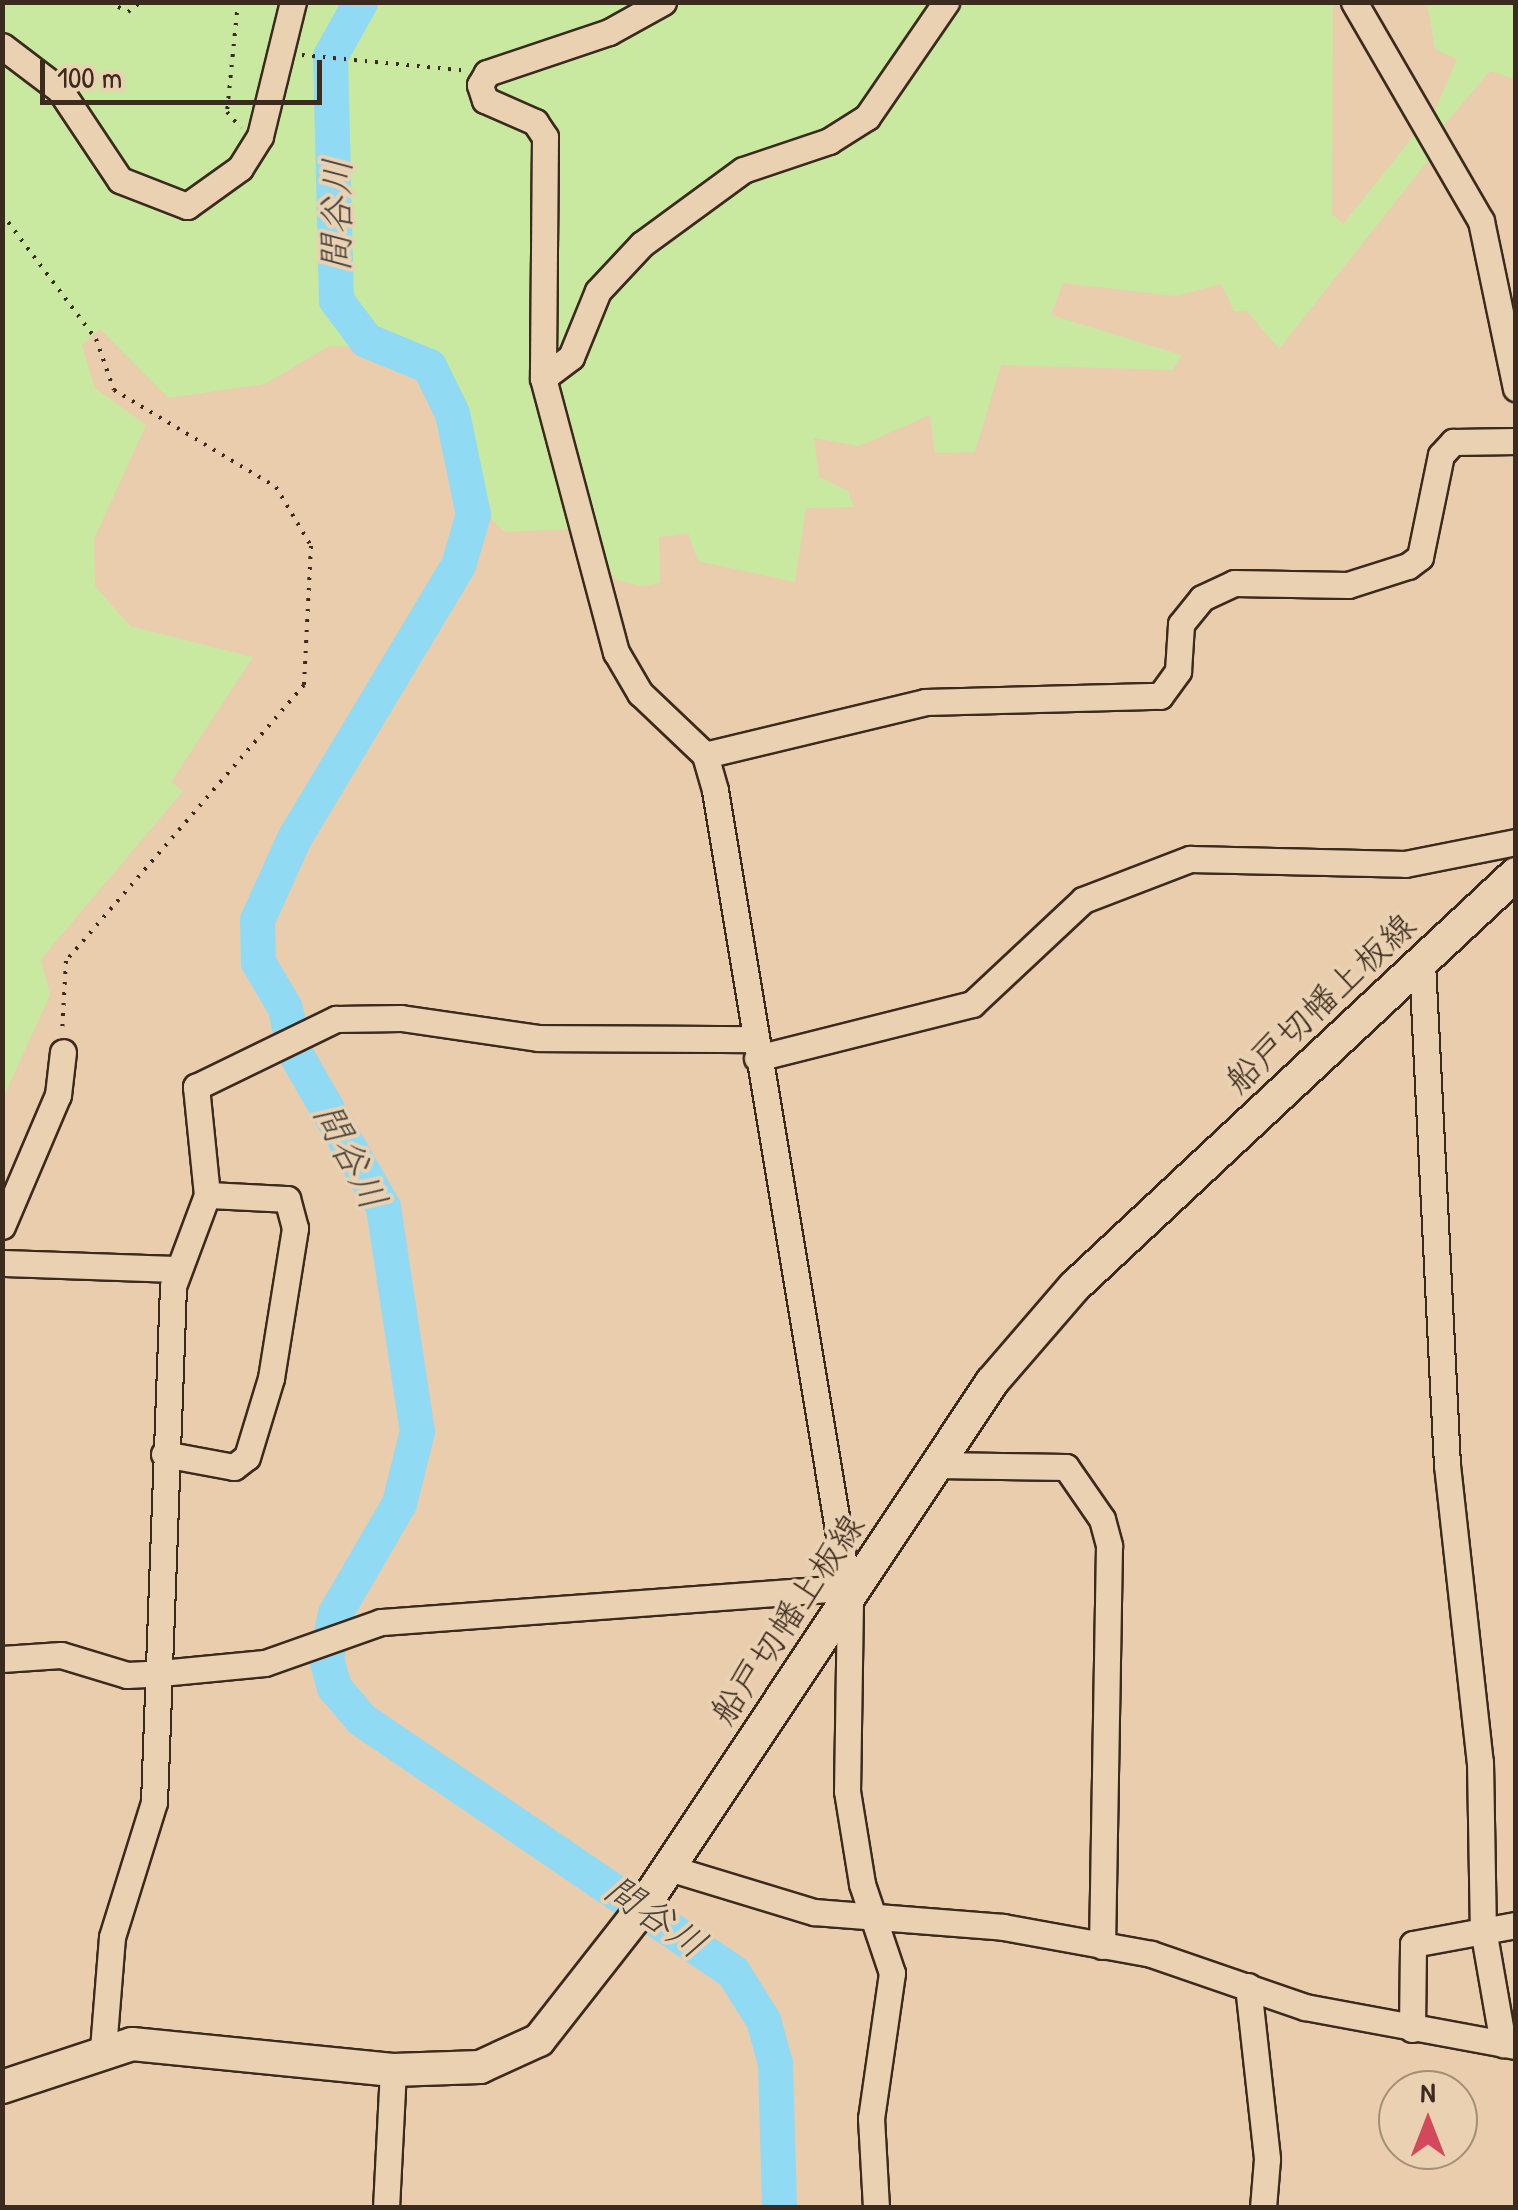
<!DOCTYPE html>
<html>
<head>
<meta charset="utf-8">
<style>
  body { margin:0 }
  #map { position:relative; width:1518px; height:2210px; overflow:hidden; background:#e9cdad; font-family:"Patrick Hand","Klee One",sans-serif }
  div>[style] { position:absolute }
  .green>* { inset:0; background:#c9e9a1 }
  .river>* { height:35px; margin:-17.5px; padding:0 17.5px; transform-origin:17.5px; border-radius:17.5px; background:#91daf3 }
  .path>* { height:4px; margin-top:-2px; transform-origin:0; background:repeating-linear-gradient(90deg,#3b2a1e 0 2.5px,transparent 0 10.5px) }
  .roads { filter:drop-shadow(2px 0 #3b2a1e) drop-shadow(-2px 0 #3b2a1e) drop-shadow(0 2px #3b2a1e) drop-shadow(0 -2px #3b2a1e) }
  .minor>* { height:25px; margin:-12.5px; padding:0 12.5px; transform-origin:12.5px; border-radius:12.5px; background:#e9d1b1 }
  .major>* { height:32px; margin:-16px; padding:0 16px; transform-origin:16px; border-radius:16px; background:#e9d1b1 }
  span { translate:-50% -50%; white-space:nowrap; text-align:center; line-height:1.15; -webkit-text-stroke:8px #e9d1b1; paint-order:stroke }
  .street-label { font-size:35px; color:#3b2a1e }
  .water-label { font-size:38px; color:#48443e; font-style:italic }
  .frame { position:absolute; inset:0; border:5px solid #3b2a1e; pointer-events:none }
  .north { position:absolute; left:1378px; top:2070px; width:100px; height:100px; box-sizing:border-box; background:#e9d1b1; border:2px solid #a38e76; border-radius:50%; rotate:0deg; font-size:28px; font-weight:700; line-height:40px; text-align:center; color:#3b2a1e }
  .north::after { content:''; display:block; margin:auto; width:35px; height:45px; background:#d1495b; clip-path:polygon(50% 0,100% 100%,50% 72%,0 100%) }
  .scale { position:absolute; left:40px; top:60px; width:282px; height:45px; box-sizing:border-box; border:5px solid #3b2a1e; border-top:0; padding-left:12px; font-size:30px; line-height:35px; white-space:nowrap; color:#3b2a1e; -webkit-text-stroke:8px #e9d1b1; paint-order:stroke }
</style>
</head>
<body>
<div id="map">
  <div class="green">
    <div style="clip-path:polygon(3px 3px,1333px 3px,1332px 214px,1343px 224px,1416px 133px,1430px 158px,1279px 349px,1247px 311px,1234px 311px,1221px 284px,1175px 296px,1063px 283px,1051px 315px,1182px 355px,1173px 370px,1001px 365px,975px 452px,935px 453px,930px 415px,859px 446px,814px 438px,819px 477px,848px 491px,854px 507px,806px 508px,795px 582px,698px 561px,688px 533px,659px 537px,660px 583px,642px 586px,617px 580px,571px 529px,505px 532px,483px 512px,466px 420px,407px 367px,361px 347px,329px 346px,265px 384px,168px 398px,100px 329px,82px 345px,95px 388px,146px 425px,94px 539px,95px 586px,130px 626px,253px 657px,171px 782px,183px 791px,41px 959px,50px 995px,3px 1098px)"></div>
    <div style="clip-path:polygon(1427px 3px,1515px 3px,1515px 79px,1490px 71px,1439px 131px,1432px 117px,1457px 59px,1435px 49px)"></div>
  </div>
  <div class="river">
    <div style="left:360px;top:2px;width:62px;rotate:119.1deg"></div>
    <div style="left:330px;top:56px;width:244px;rotate:88.6deg"></div>
    <div style="left:336px;top:300px;width:50px;rotate:53.1deg"></div>
    <div style="left:366px;top:340px;width:68px;rotate:22.4deg"></div>
    <div style="left:429px;top:366px;width:52px;rotate:63.9deg"></div>
    <div style="left:452px;top:413px;width:103px;rotate:78.3deg"></div>
    <div style="left:473px;top:514px;width:53px;rotate:106.4deg"></div>
    <div style="left:458px;top:565px;width:318px;rotate:121deg"></div>
    <div style="left:294px;top:838px;width:90px;rotate:114.3deg"></div>
    <div style="left:257px;top:920px;width:42px;rotate:88.6deg"></div>
    <div style="left:258px;top:962px;width:53px;rotate:59.6deg"></div>
    <div style="left:285px;top:1008px;width:44px;rotate:78.2deg"></div>
    <div style="left:294px;top:1051px;width:180px;rotate:60.3deg"></div>
    <div style="left:383px;top:1207px;width:227px;rotate:81.4deg"></div>
    <div style="left:417px;top:1431px;width:74px;rotate:104deg"></div>
    <div style="left:399px;top:1503px;width:127px;rotate:120.2deg"></div>
    <div style="left:335px;top:1613px;width:46px;rotate:101.3deg"></div>
    <div style="left:326px;top:1658px;width:30px;rotate:75deg"></div>
    <div style="left:334px;top:1687px;width:42px;rotate:49.8deg"></div>
    <div style="left:361px;top:1719px;width:450px;rotate:34.2deg"></div>
    <div style="left:733px;top:1972px;width:57px;rotate:58deg"></div>
    <div style="left:763px;top:2020px;width:45px;rotate:74.4deg"></div>
    <div style="left:775px;top:2063px;width:145px;rotate:88.4deg"></div>
  </div>
  <div class="path">
    <div style="left:109px;top:2px;width:21px;rotate:28deg"></div>
    <div style="left:128px;top:12px;width:16px;rotate:-38deg"></div>
    <div style="left:238px;top:2px;width:111px;rotate:95.7deg"></div>
    <div style="left:227px;top:112px;width:21px;rotate:49deg"></div>
    <div style="left:302px;top:55px;width:161px;rotate:5.4deg"></div>
    <div style="left:2px;top:214px;width:156px;rotate:53.1deg"></div>
    <div style="left:96px;top:339px;width:54px;rotate:70.6deg"></div>
    <div style="left:114px;top:390px;width:189px;rotate:30.9deg"></div>
    <div style="left:276px;top:487px;width:69px;rotate:59.3deg"></div>
    <div style="left:311px;top:546px;width:139px;rotate:92.9deg"></div>
    <div style="left:304px;top:685px;width:364px;rotate:130.8deg"></div>
    <div style="left:66px;top:961px;width:72px;rotate:93.2deg"></div>
  </div>
  <div class="roads">
    <div class="minor">
      <div style="left:663px;top:2px;width:62px;rotate:150.9deg"></div>
      <div style="left:609px;top:32px;width:129px;rotate:161.4deg"></div>
      <div style="left:487px;top:73px;width:14px;rotate:120deg"></div>
      <div style="left:480px;top:85px;width:16px;rotate:72deg"></div>
      <div style="left:485px;top:100px;width:55px;rotate:23.7deg"></div>
      <div style="left:535px;top:122px;width:18px;rotate:56deg"></div>
      <div style="left:545px;top:137px;width:241px;rotate:90.5deg"></div>
      <div style="left:543px;top:378px;width:284px;rotate:75.1deg"></div>
      <div style="left:616px;top:652px;width:48px;rotate:59.7deg"></div>
      <div style="left:640px;top:693px;width:90px;rotate:43.6deg"></div>
      <div style="left:705px;top:755px;width:36px;rotate:74deg"></div>
      <div style="left:715px;top:790px;width:822px;rotate:80.55deg"></div>
      <div style="left:850px;top:1601px;width:190px;rotate:90.9deg"></div>
      <div style="left:847px;top:1791px;width:94px;rotate:80.8deg"></div>
      <div style="left:862px;top:1884px;width:94px;rotate:71.4deg"></div>
      <div style="left:892px;top:1973px;width:147px;rotate:98.2deg"></div>
      <div style="left:871px;top:2118px;width:90px;rotate:86.8deg"></div>
      <div style="left:1354px;top:2px;width:253px;rotate:59.9deg"></div>
      <div style="left:1481px;top:221px;width:171px;rotate:78.2deg"></div>
      <div style="left:2px;top:46px;width:73px;rotate:37.2deg"></div>
      <div style="left:60px;top:90px;width:108px;rotate:56.3deg"></div>
      <div style="left:120px;top:180px;width:72px;rotate:21.2deg"></div>
      <div style="left:187px;top:206px;width:65px;rotate:-35.6deg"></div>
      <div style="left:240px;top:168px;width:38px;rotate:-58deg"></div>
      <div style="left:260px;top:136px;width:138px;rotate:-76.2deg"></div>
      <div style="left:543px;top:378px;width:35px;rotate:-37deg"></div>
      <div style="left:571px;top:357px;width:71px;rotate:-67.8deg"></div>
      <div style="left:598px;top:291px;width:64px;rotate:-46.9deg"></div>
      <div style="left:642px;top:244px;width:125px;rotate:-36.2deg"></div>
      <div style="left:743px;top:170px;width:91px;rotate:-18.6deg"></div>
      <div style="left:829px;top:141px;width:45px;rotate:-32.3deg"></div>
      <div style="left:867px;top:117px;width:140px;rotate:-55.5deg"></div>
      <div style="left:705px;top:755px;width:226px;rotate:-13.5deg"></div>
      <div style="left:925px;top:702px;width:235px;rotate:-1.5deg"></div>
      <div style="left:1160px;top:696px;width:31px;rotate:-54deg"></div>
      <div style="left:1178px;top:671px;width:47px;rotate:-86.3deg"></div>
      <div style="left:1181px;top:624px;width:33px;rotate:-51deg"></div>
      <div style="left:1202px;top:598px;width:35px;rotate:-25deg"></div>
      <div style="left:1234px;top:583px;width:114px;rotate:1deg"></div>
      <div style="left:1348px;top:585px;width:63px;rotate:-17.6deg"></div>
      <div style="left:1408px;top:566px;width:15px;rotate:-37deg"></div>
      <div style="left:1420px;top:557px;width:104px;rotate:-78.4deg"></div>
      <div style="left:1441px;top:455px;width:18px;rotate:-47deg"></div>
      <div style="left:1453px;top:442px;width:63px;rotate:-0.9deg"></div>
      <div style="left:1422px;top:963px;width:503px;rotate:87.15deg"></div>
      <div style="left:1447px;top:1465px;width:299px;rotate:83.7deg"></div>
      <div style="left:1480px;top:1762px;width:167px;rotate:89deg"></div>
      <div style="left:1483px;top:1929px;width:117px;rotate:80.1deg"></div>
      <div style="left:757px;top:1058px;width:222px;rotate:-14.1deg"></div>
      <div style="left:972px;top:1004px;width:152px;rotate:-43.1deg"></div>
      <div style="left:1083px;top:900px;width:115px;rotate:-21deg"></div>
      <div style="left:1190px;top:859px;width:215px;rotate:1.3deg"></div>
      <div style="left:1405px;top:864px;width:113px;rotate:-11.2deg"></div>
      <div style="left:2px;top:1226px;width:142px;rotate:-66.9deg"></div>
      <div style="left:58px;top:1095px;width:43px;rotate:-83.4deg"></div>
      <div style="left:2px;top:1263px;width:175px;rotate:2deg"></div>
      <div style="left:164px;top:1454px;width:71px;rotate:10.5deg"></div>
      <div style="left:234px;top:1467px;width:16px;rotate:-38deg"></div>
      <div style="left:247px;top:1457px;width:83px;rotate:-73.1deg"></div>
      <div style="left:271px;top:1378px;width:152px;rotate:-80.9deg"></div>
      <div style="left:295px;top:1228px;width:30px;rotate:-105deg"></div>
      <div style="left:287px;top:1199px;width:80px;rotate:-177.1deg"></div>
      <div style="left:936px;top:1465px;width:130px;rotate:0.9deg"></div>
      <div style="left:1066px;top:1467px;width:63px;rotate:55.3deg"></div>
      <div style="left:1102px;top:1519px;width:28px;rotate:75deg"></div>
      <div style="left:1109px;top:1546px;width:400px;rotate:91deg"></div>
      <div style="left:2px;top:1659px;width:59px;rotate:-3.9deg"></div>
      <div style="left:61px;top:1655px;width:69px;rotate:16.9deg"></div>
      <div style="left:127px;top:1675px;width:34px;rotate:-3deg"></div>
      <div style="left:161px;top:1673px;width:104px;rotate:-5.5deg"></div>
      <div style="left:265px;top:1663px;width:123px;rotate:-19.5deg"></div>
      <div style="left:381px;top:1622px;width:467px;rotate:-4.2deg"></div>
      <div style="left:669px;top:1868px;width:152px;rotate:16.9deg"></div>
      <div style="left:814px;top:1912px;width:190px;rotate:4.5deg"></div>
      <div style="left:1003px;top:1927px;width:150px;rotate:10.3deg"></div>
      <div style="left:1151px;top:1954px;width:163px;rotate:19deg"></div>
      <div style="left:1305px;top:2007px;width:215px;rotate:10.5deg"></div>
      <div style="left:1248px;top:1986px;width:174px;rotate:83.7deg"></div>
      <div style="left:1267px;top:2159px;width:49px;rotate:94.7deg"></div>
      <div style="left:1412px;top:2029px;width:85px;rotate:-89.3deg"></div>
      <div style="left:1413px;top:1944px;width:105px;rotate:-10.5deg"></div>
      <div style="left:103px;top:2049px;width:112px;rotate:-85.4deg"></div>
      <div style="left:112px;top:1937px;width:141px;rotate:-72.7deg"></div>
      <div style="left:154px;top:1802px;width:516px;rotate:-87.89deg"></div>
      <div style="left:173px;top:1286px;width:97px;rotate:-69.5deg"></div>
      <div style="left:207px;top:1195px;width:109px;rotate:-95.8deg"></div>
      <div style="left:196px;top:1087px;width:156px;rotate:-25.9deg"></div>
      <div style="left:336px;top:1019px;width:65px;rotate:-0.9deg"></div>
      <div style="left:401px;top:1018px;width:138px;rotate:8.3deg"></div>
      <div style="left:538px;top:1038px;width:216px;rotate:0.3deg"></div>
      <div style="left:386px;top:2208px;width:138px;rotate:-87.1deg"></div>
    </div>
    <div class="major">
      <div style="left:2px;top:2087px;width:137px;rotate:-18.3deg"></div>
      <div style="left:132px;top:2044px;width:262px;rotate:5.7deg"></div>
      <div style="left:393px;top:2070px;width:87px;rotate:-2deg"></div>
      <div style="left:480px;top:2067px;width:65px;rotate:-24.6deg"></div>
      <div style="left:539px;top:2040px;width:164px;rotate:-51.9deg"></div>
      <div style="left:640px;top:1911px;width:635px;rotate:-56.36deg"></div>
      <div style="left:992px;top:1382px;width:125px;rotate:-49.2deg"></div>
      <div style="left:1074px;top:1287px;width:605px;rotate:-43.06deg"></div>
    </div>
  </div>
  <div class="street-label">
    <span style="left:1320px;top:1003px;rotate:-43deg">船戸切幡上板線</span>
    <span style="left:787px;top:1619px;rotate:-56deg">船戸切幡上板線</span>
  </div>
  <div class="water-label">
    <span style="left:336px;top:215px;rotate:-89deg">間谷川</span>
    <span style="left:351px;top:1156px;rotate:63deg">間谷川</span>
    <span style="left:656px;top:1916px;rotate:35deg">間谷川</span>
  </div>
  <div class="frame"></div>
  <div class="north">N</div>
  <div class="scale">100 m</div>
</div>
</body>
</html>
